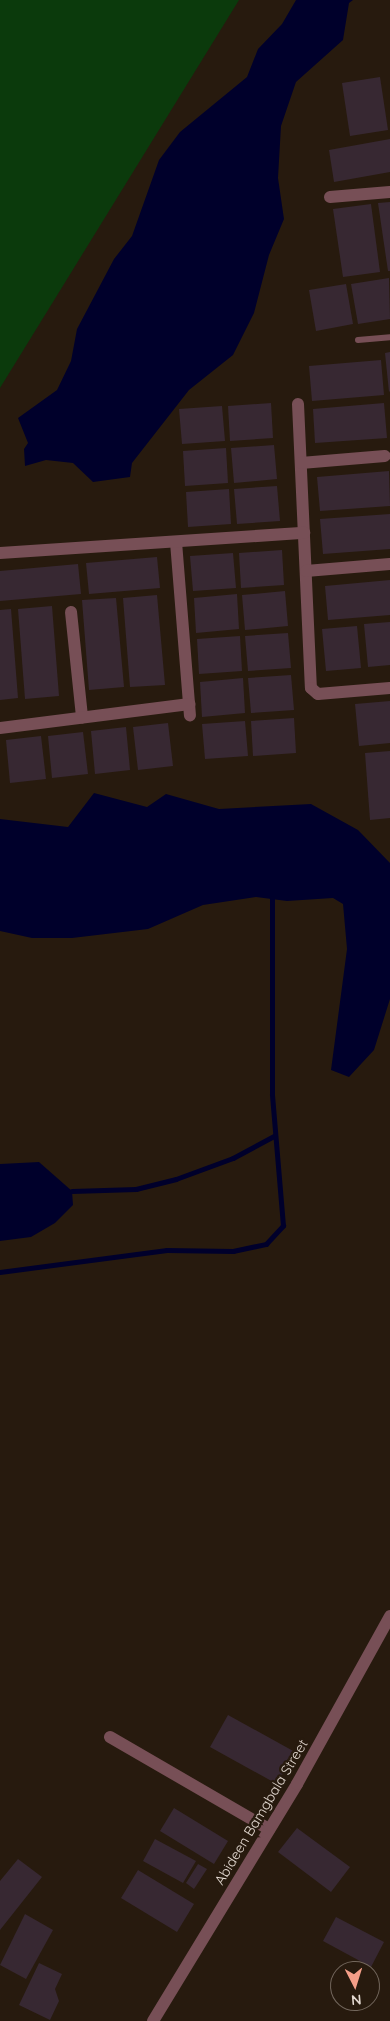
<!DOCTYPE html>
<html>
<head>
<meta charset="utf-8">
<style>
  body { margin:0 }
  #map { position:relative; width:390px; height:2021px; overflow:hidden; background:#271a0e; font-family:Quicksand,sans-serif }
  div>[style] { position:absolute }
  .green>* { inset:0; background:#0b3a0c }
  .water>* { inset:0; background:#00002b }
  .stream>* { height:4.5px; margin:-2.25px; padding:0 2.25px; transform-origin:2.25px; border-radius:2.25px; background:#00002b }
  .building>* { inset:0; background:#372832 }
  .service>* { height:6px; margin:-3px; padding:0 3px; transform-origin:3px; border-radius:3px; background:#774f56 }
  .minor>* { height:12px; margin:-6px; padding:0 6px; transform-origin:6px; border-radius:6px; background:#774f56 }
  span { translate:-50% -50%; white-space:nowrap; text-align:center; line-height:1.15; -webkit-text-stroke:5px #271a0e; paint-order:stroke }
  .street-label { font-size:14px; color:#e3d9d1 }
  .north { position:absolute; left:330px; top:1961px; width:50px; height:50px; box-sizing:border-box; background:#271a0e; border:1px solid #72665c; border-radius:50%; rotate:175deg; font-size:14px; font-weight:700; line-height:20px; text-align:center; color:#e3d9d1 }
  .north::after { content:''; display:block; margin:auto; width:18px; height:22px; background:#f49e88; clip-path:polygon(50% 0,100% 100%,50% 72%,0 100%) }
</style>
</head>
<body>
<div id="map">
  <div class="green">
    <div style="clip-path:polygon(0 0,239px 0,0 388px)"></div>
  </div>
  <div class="water">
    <div style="clip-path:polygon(296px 0,353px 0,349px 3px,343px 40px,296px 82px,281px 126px,278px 178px,284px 219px,269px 255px,254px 313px,233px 355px,189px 390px,132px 463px,130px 477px,93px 482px,73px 463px,46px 460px,25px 466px,24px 449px,28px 443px,18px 418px,57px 390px,71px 361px,77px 329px,114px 259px,132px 236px,159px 160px,180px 132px,247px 77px,258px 49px,282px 24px)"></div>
    <div style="clip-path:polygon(94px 793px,147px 807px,166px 794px,219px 809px,311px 804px,358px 830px,390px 863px,390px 999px,374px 1050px,349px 1077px,331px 1070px,347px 949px,343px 904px,333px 898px,287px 901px,256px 897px,203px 905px,148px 929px,72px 938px,32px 938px,0 931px,0 819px,68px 827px)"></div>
    <div style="clip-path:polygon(39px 1162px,72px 1191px,73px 1205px,55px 1223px,31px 1237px,0 1241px,0 1164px)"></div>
  </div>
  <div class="stream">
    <div style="left:72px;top:1191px;width:64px;rotate:-1.8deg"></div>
    <div style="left:136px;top:1189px;width:41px;rotate:-14deg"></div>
    <div style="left:176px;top:1179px;width:61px;rotate:-20.2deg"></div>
    <div style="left:233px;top:1158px;width:47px;rotate:-28.2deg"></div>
    <div style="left:0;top:1272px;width:168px;rotate:-7.5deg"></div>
    <div style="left:167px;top:1250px;width:66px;rotate:0.9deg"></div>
    <div style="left:233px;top:1251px;width:34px;rotate:-12deg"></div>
    <div style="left:266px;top:1244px;width:25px;rotate:-47deg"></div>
    <div style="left:283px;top:1226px;width:132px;rotate:-94.8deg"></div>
    <div style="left:272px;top:1094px;width:195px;rotate:-90deg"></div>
  </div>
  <div class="building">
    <div style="clip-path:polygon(380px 77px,388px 130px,350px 136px,342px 83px)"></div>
    <div style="clip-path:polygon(390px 139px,390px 172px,334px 182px,329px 150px)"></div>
    <div style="clip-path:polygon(390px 202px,390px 271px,388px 271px,378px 203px)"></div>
    <div style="clip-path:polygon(371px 204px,380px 272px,343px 277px,333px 209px)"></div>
    <div style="clip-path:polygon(389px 278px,390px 319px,358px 324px,351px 284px)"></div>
    <div style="clip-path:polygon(346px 284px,353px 324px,316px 331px,309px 290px)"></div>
    <div style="clip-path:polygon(390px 352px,390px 391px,389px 392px,385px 353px)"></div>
    <div style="clip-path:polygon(381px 360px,384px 395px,312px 401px,309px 366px)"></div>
    <div style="clip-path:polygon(271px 403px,273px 438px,230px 441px,228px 406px)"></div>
    <div style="clip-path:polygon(384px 403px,387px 438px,315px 443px,313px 409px)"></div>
    <div style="clip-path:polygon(222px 406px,225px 441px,182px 444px,179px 409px)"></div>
    <div style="clip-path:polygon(274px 445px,277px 479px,234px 483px,231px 448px)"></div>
    <div style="clip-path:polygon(226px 448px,228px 483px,185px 486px,183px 451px)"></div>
    <div style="clip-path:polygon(389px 471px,390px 506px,320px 511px,317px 477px)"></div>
    <div style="clip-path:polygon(277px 486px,280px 521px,237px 524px,234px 489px)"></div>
    <div style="clip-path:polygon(229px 489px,231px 524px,188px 527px,186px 492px)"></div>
    <div style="clip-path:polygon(390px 514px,390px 549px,323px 554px,320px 519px)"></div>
    <div style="clip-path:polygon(282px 550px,284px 585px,241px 588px,239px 553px)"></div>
    <div style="clip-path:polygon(233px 553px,236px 588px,193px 591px,190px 556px)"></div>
    <div style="clip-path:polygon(157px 557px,160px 588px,89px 594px,86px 563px)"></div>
    <div style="clip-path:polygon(78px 564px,81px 594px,0 601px,0 571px)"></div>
    <div style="clip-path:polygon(390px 580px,390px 615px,328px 620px,325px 586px)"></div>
    <div style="clip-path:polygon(285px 591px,288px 626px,245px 630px,242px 595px)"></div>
    <div style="clip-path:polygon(237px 594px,239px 629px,196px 633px,194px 598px)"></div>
    <div style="clip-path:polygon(157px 595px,165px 685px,130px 687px,123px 598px)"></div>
    <div style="clip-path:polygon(116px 598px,124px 687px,89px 690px,82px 600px)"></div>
    <div style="clip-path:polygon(52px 606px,59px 696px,25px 699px,18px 609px)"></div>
    <div style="clip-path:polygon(11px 609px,18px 698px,0 700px,0 610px)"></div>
    <div style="clip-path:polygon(390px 622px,390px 665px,368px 667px,364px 624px)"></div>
    <div style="clip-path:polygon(357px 626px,361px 668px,326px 671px,322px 629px)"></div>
    <div style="clip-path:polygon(288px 633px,291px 668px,248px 671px,245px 636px)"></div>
    <div style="clip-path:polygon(240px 636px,242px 671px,199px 674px,197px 639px)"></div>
    <div style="clip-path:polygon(291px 675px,294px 710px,251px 713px,248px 678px)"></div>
    <div style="clip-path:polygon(243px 678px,245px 713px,202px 717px,200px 682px)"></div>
    <div style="clip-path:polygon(390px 701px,390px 743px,359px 746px,355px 704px)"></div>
    <div style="clip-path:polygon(294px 718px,296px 753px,253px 756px,251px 721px)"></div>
    <div style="clip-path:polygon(245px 721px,248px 756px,205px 759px,202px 724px)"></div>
    <div style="clip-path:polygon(168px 723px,173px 766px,138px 770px,133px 727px)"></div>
    <div style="clip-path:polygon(126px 727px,130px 770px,95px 774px,91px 731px)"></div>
    <div style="clip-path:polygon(83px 732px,88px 774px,52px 778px,48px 736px)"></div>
    <div style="clip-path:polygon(41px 736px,46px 779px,10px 783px,6px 740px)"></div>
    <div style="clip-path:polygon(390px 751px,390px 818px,370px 820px,365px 753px)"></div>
    <div style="clip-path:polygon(228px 1715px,295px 1752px,277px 1784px,210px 1747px)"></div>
    <div style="clip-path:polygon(174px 1808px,228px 1841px,214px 1864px,160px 1831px)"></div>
    <div style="clip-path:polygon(297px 1828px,350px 1867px,331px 1892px,278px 1852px)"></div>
    <div style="clip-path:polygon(155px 1839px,196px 1861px,183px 1883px,143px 1861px)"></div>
    <div style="clip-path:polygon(18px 1859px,42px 1877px,0 1930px,0 1881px)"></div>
    <div style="clip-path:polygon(198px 1864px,207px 1869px,194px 1889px,186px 1883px)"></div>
    <div style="clip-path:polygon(138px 1870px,194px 1904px,177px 1932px,121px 1898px)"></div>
    <div style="clip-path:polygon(25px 1914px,53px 1930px,26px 1979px,0 1965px)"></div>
    <div style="clip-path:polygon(336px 1917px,384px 1942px,371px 1967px,323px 1941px)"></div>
    <div style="clip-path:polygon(39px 1963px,62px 1974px,55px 1989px,59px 2001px,50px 2020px,19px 2005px)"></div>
  </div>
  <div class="service">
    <div style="left:358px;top:340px;width:32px;rotate:-5deg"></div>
  </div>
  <div class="minor">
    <div style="left:330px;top:197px;width:60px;rotate:-4.8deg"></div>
    <div style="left:298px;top:404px;width:284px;rotate:87.4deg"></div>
    <div style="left:311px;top:688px;width:9px;rotate:41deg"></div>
    <div style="left:318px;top:694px;width:72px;rotate:-4.8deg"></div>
    <div style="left:301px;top:463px;width:84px;rotate:-4.8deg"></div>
    <div style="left:176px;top:542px;width:174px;rotate:85.4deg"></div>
    <div style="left:0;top:553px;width:305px;rotate:-3.8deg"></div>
    <div style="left:306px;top:571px;width:84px;rotate:-4.8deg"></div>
    <div style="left:71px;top:612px;width:106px;rotate:84deg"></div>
    <div style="left:0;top:728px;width:191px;rotate:-7.2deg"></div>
    <div style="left:110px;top:1737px;width:184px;rotate:30.1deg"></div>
    <div style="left:153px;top:2021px;width:277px;rotate:-58.7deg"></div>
    <div style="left:297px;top:1784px;width:192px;rotate:-61deg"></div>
  </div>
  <div class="street-label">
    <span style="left:261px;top:1812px;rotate:-59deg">Abideen Bamgbala Street</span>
  </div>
  <div class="north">N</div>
</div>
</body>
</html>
